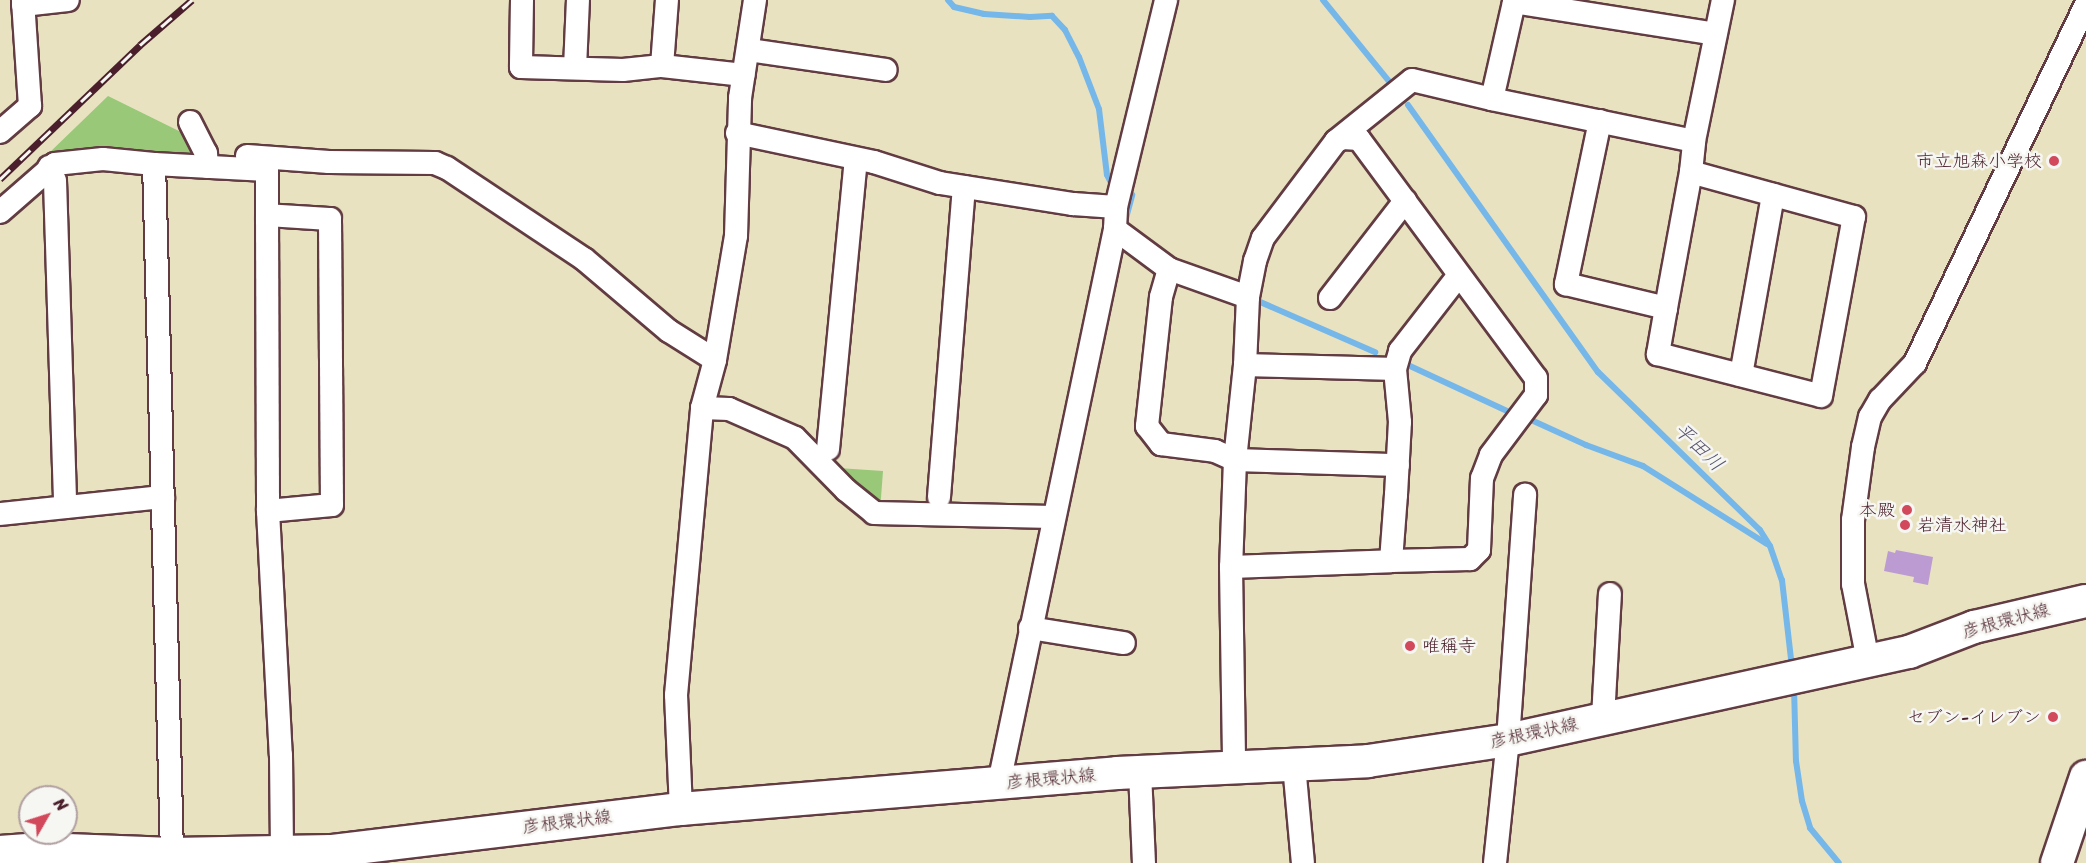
<!DOCTYPE html>
<html>
<head>
<meta charset="utf-8">
<style>
  body { margin:0 }
  #map { position:relative; width:2086px; height:863px; overflow:hidden; background:#e8e2c1; font-family:Sriracha,"Klee One",sans-serif }
  div>[style] { position:absolute }
  .green>* { inset:0; background:#98c878 }
  .stream>* { height:6px; margin:-3px; padding:0 3px; transform-origin:3px; border-radius:3px; background:#76b7ea }
  .building>* { inset:0; background:#bc9bd3 }
  .roads { filter:drop-shadow(2px 0 #623c42) drop-shadow(-2px 0 #623c42) drop-shadow(0 2px #623c42) drop-shadow(0 -2px #623c42) }
  .minor>* { height:22px; margin:-11px; padding:0 11px; transform-origin:11px; border-radius:11px; background:#fff }
  .secondary>* { height:32px; margin:-16px; padding:0 16px; transform-origin:16px; border-radius:16px; background:#fff }
  .rail>* { height:7px; margin-top:-3.5px; transform-origin:0; background:repeating-linear-gradient(90deg,#f6f6f2 0 14px,#4a1f2b 0 28px); box-sizing:border-box; border-block:2px solid #4a1f2b }
  .dots>* { width:16px; height:16px; translate:-50% -50%; box-sizing:border-box; border:3px solid #f6f6f2; border-radius:50% }
  span { translate:-50% -50%; white-space:nowrap; text-align:center; line-height:1.15; -webkit-text-stroke:5px #f6f6f2; paint-order:stroke }
  .poi-label { font-size:18px; color:#4a1f2b }
  .right { translate:-100% -50%; text-align:right }
  .left { translate:0 -50%; text-align:left }
  .street-label { font-size:18px; color:#4a1f2b }
  .water-label { font-size:20px; color:#59546e; font-style:italic }
  .north { position:absolute; left:18px; top:785px; width:60px; height:60px; box-sizing:border-box; background:#f6f6f2; border:2px solid #b1a0a2; border-radius:50%; rotate:51deg; font-size:16px; font-weight:700; line-height:24px; text-align:center; color:#4a1f2b }
  .north::after { content:''; display:block; margin:auto; width:21px; height:27px; background:#d1495b; clip-path:polygon(50% 0,100% 100%,50% 72%,0 100%) }
</style>
</head>
<body>
<div id="map">
  <div class="green">
    <div style="clip-path:polygon(108px 96px,185px 134px,196px 159px,103px 150px,47px 155px)"></div>
    <div style="clip-path:polygon(838px 468px,883px 471px,880px 511px)"></div>
  </div>
  <div class="stream">
    <div style="left:948px;top:0;width:9px;rotate:49deg"></div>
    <div style="left:954px;top:7px;width:31px;rotate:13deg"></div>
    <div style="left:984px;top:14px;width:46px;rotate:3.7deg"></div>
    <div style="left:1030px;top:17px;width:22px;rotate:-3deg"></div>
    <div style="left:1052px;top:16px;width:19px;rotate:47deg"></div>
    <div style="left:1065px;top:30px;width:30px;rotate:63deg"></div>
    <div style="left:1079px;top:57px;width:56px;rotate:69deg"></div>
    <div style="left:1099px;top:109px;width:66px;rotate:83.1deg"></div>
    <div style="left:1107px;top:175px;width:16px;rotate:63deg"></div>
    <div style="left:1323px;top:0;width:109px;rotate:50.9deg"></div>
    <div style="left:1408px;top:105px;width:328px;rotate:54.6deg"></div>
    <div style="left:1598px;top:372px;width:226px;rotate:44.3deg"></div>
    <div style="left:1760px;top:530px;width:19px;rotate:58deg"></div>
    <div style="left:1770px;top:546px;width:36px;rotate:71deg"></div>
    <div style="left:1782px;top:580px;width:89px;rotate:83.5deg"></div>
    <div style="left:1125px;top:222px;width:28px;rotate:-75deg"></div>
    <div style="left:1132px;top:195px;width:3px;rotate:-162deg"></div>
    <div style="left:1258px;top:301px;width:128px;rotate:23.6deg"></div>
    <div style="left:1410px;top:366px;width:107px;rotate:24.9deg"></div>
    <div style="left:1529px;top:419px;width:63px;rotate:24.5deg"></div>
    <div style="left:1586px;top:445px;width:61px;rotate:20.2deg"></div>
    <div style="left:1643px;top:466px;width:146px;rotate:32.2deg"></div>
    <div style="left:1794px;top:687px;width:74px;rotate:88.5deg"></div>
    <div style="left:1796px;top:761px;width:40px;rotate:81.5deg"></div>
    <div style="left:1802px;top:801px;width:28px;rotate:73deg"></div>
    <div style="left:1810px;top:828px;width:45px;rotate:50.4deg"></div>
  </div>
  <div class="building">
    <div style="clip-path:polygon(1896px 550px,1933px 557px,1928px 585px,1913px 582px,1914px 577px,1884px 571px,1888px 551px,1895px 553px)"></div>
  </div>
  <div class="roads">
    <div class="minor">
      <div style="left:522px;top:0;width:67px;rotate:90.9deg"></div>
      <div style="left:521px;top:67px;width:102px;rotate:1.7deg"></div>
      <div style="left:623px;top:70px;width:39px;rotate:-6deg"></div>
      <div style="left:662px;top:66px;width:82px;rotate:6.3deg"></div>
      <div style="left:23px;top:5px;width:45px;rotate:-6.3deg"></div>
      <div style="left:749px;top:50px;width:138px;rotate:8.3deg"></div>
      <div style="left:662px;top:66px;width:66px;rotate:-85.7deg"></div>
      <div style="left:575px;top:68px;width:68px;rotate:-87.5deg"></div>
      <div style="left:1600px;top:121px;width:167px;rotate:101.8deg"></div>
      <div style="left:1566px;top:284px;width:103px;rotate:13.5deg"></div>
      <div style="left:1666px;top:308px;width:47px;rotate:99.9deg"></div>
      <div style="left:1658px;top:354px;width:168px;rotate:14.4deg"></div>
      <div style="left:1821px;top:396px;width:182px;rotate:-79.6deg"></div>
      <div style="left:1854px;top:217px;width:169px;rotate:-164.6deg"></div>
      <div style="left:1691px;top:172px;width:31px;rotate:-84deg"></div>
      <div style="left:1694px;top:141px;width:144px;rotate:-78.4deg"></div>
      <div style="left:190px;top:122px;width:35px;rotate:63deg"></div>
      <div style="left:206px;top:153px;width:14px;rotate:86deg"></div>
      <div style="left:0;top:132px;width:40px;rotate:-41deg"></div>
      <div style="left:30px;top:106px;width:106px;rotate:-93.8deg"></div>
      <div style="left:737px;top:133px;width:140px;rotate:12deg"></div>
      <div style="left:874px;top:162px;width:69px;rotate:17.7deg"></div>
      <div style="left:940px;top:183px;width:135px;rotate:9deg"></div>
      <div style="left:1073px;top:204px;width:43px;rotate:4deg"></div>
      <div style="left:1336px;top:141px;width:97px;rotate:-38.8deg"></div>
      <div style="left:1412px;top:80px;width:82px;rotate:13.4deg"></div>
      <div style="left:1694px;top:141px;width:206px;rotate:-168.3deg"></div>
      <div style="left:1492px;top:99px;width:99px;rotate:-77.2deg"></div>
      <div style="left:1514px;top:2px;width:204px;rotate:9deg"></div>
      <div style="left:247px;top:156px;width:82px;rotate:4.2deg"></div>
      <div style="left:329px;top:162px;width:106px;rotate:0.5deg"></div>
      <div style="left:435px;top:163px;width:13px;rotate:23deg"></div>
      <div style="left:447px;top:168px;width:164px;rotate:33.6deg"></div>
      <div style="left:584px;top:259px;width:111px;rotate:40.3deg"></div>
      <div style="left:669px;top:331px;width:54px;rotate:32.2deg"></div>
      <div style="left:49px;top:167px;width:15px;rotate:67deg"></div>
      <div style="left:55px;top:181px;width:326px;rotate:88.2deg"></div>
      <div style="left:0;top:212px;width:73px;rotate:-41.1deg"></div>
      <div style="left:55px;top:164px;width:48px;rotate:-5.9deg"></div>
      <div style="left:103px;top:159px;width:51px;rotate:5.6deg"></div>
      <div style="left:1115px;top:229px;width:67px;rotate:36.5deg"></div>
      <div style="left:1169px;top:269px;width:84px;rotate:19.5deg"></div>
      <div style="left:1248px;top:297px;width:68px;rotate:92.5deg"></div>
      <div style="left:1245px;top:365px;width:96px;rotate:96deg"></div>
      <div style="left:1235px;top:460px;width:107px;rotate:92.1deg"></div>
      <div style="left:1231px;top:567px;width:200px;rotate:89.1deg"></div>
      <div style="left:1169px;top:269px;width:29px;rotate:106deg"></div>
      <div style="left:1161px;top:297px;width:130px;rotate:96.2deg"></div>
      <div style="left:1147px;top:426px;width:23px;rotate:52deg"></div>
      <div style="left:1161px;top:444px;width:54px;rotate:7.4deg"></div>
      <div style="left:1215px;top:451px;width:22px;rotate:24deg"></div>
      <div style="left:1235px;top:460px;width:163px;rotate:1.8deg"></div>
      <div style="left:1248px;top:297px;width:37px;rotate:-79deg"></div>
      <div style="left:1255px;top:261px;width:24px;rotate:-71deg"></div>
      <div style="left:1263px;top:238px;width:121px;rotate:-53deg"></div>
      <div style="left:1336px;top:141px;width:8px;rotate:-23deg"></div>
      <div style="left:1343px;top:138px;width:16px;rotate:4deg"></div>
      <div style="left:1359px;top:139px;width:297px;rotate:53.5deg"></div>
      <div style="left:1536px;top:378px;width:17px;rotate:90deg"></div>
      <div style="left:1536px;top:395px;width:75px;rotate:126.9deg"></div>
      <div style="left:1491px;top:455px;width:25px;rotate:111deg"></div>
      <div style="left:1482px;top:478px;width:72px;rotate:92.4deg"></div>
      <div style="left:1479px;top:550px;width:13px;rotate:135deg"></div>
      <div style="left:1470px;top:559px;width:79px;rotate:178.5deg"></div>
      <div style="left:1330px;top:298px;width:123px;rotate:-52.3deg"></div>
      <div style="left:1666px;top:308px;width:138px;rotate:-79.6deg"></div>
      <div style="left:1395px;top:369px;width:19px;rotate:-74deg"></div>
      <div style="left:1400px;top:351px;width:96px;rotate:-52.2deg"></div>
      <div style="left:1741px;top:375px;width:183px;rotate:-79.9deg"></div>
      <div style="left:702px;top:408px;width:27px;rotate:2deg"></div>
      <div style="left:729px;top:409px;width:72px;rotate:23.7deg"></div>
      <div style="left:795px;top:438px;width:73px;rotate:45.6deg"></div>
      <div style="left:846px;top:490px;width:36px;rotate:39deg"></div>
      <div style="left:874px;top:513px;width:179px;rotate:1.3deg"></div>
      <div style="left:828px;top:449px;width:291px;rotate:-84.5deg"></div>
      <div style="left:939px;top:497px;width:311px;rotate:-85.4deg"></div>
      <div style="left:268px;top:511px;width:244px;rotate:87deg"></div>
      <div style="left:281px;top:755px;width:98px;rotate:89.4deg"></div>
      <div style="left:0;top:514px;width:164px;rotate:-6deg"></div>
      <div style="left:1231px;top:567px;width:160px;rotate:-2.1deg"></div>
      <div style="left:1391px;top:561px;width:66px;rotate:-85.7deg"></div>
      <div style="left:1396px;top:495px;width:73px;rotate:-86.9deg"></div>
      <div style="left:1400px;top:422px;width:53px;rotate:-95.4deg"></div>
      <div style="left:1395px;top:369px;width:150px;rotate:-178.5deg"></div>
      <div style="left:1030px;top:628px;width:95px;rotate:9.1deg"></div>
      <div style="left:1868px;top:661px;width:78px;rotate:-101deg"></div>
      <div style="left:1853px;top:584px;width:64px;rotate:-90deg"></div>
      <div style="left:1853px;top:520px;width:74px;rotate:-82.2deg"></div>
      <div style="left:1863px;top:447px;width:31px;rotate:-77deg"></div>
      <div style="left:1870px;top:417px;width:20px;rotate:-60deg"></div>
      <div style="left:1880px;top:400px;width:51px;rotate:-46.6deg"></div>
      <div style="left:1915px;top:363px;width:397px;rotate:-64.5deg"></div>
      <div style="left:1603px;top:718px;width:124px;rotate:-86.8deg"></div>
      <div style="left:1294px;top:765px;width:98px;rotate:84.8deg"></div>
      <div style="left:1140px;top:772px;width:91px;rotate:87.5deg"></div>
      <div style="left:999px;top:783px;width:566px;rotate:-78.17deg"></div>
      <div style="left:1115px;top:229px;width:22px;rotate:-87deg"></div>
      <div style="left:1116px;top:207px;width:213px;rotate:-76.4deg"></div>
      <div style="left:681px;top:809px;width:114px;rotate:-92.5deg"></div>
      <div style="left:676px;top:695px;width:288px;rotate:-84.8deg"></div>
      <div style="left:702px;top:408px;width:50px;rotate:-74.8deg"></div>
      <div style="left:715px;top:360px;width:126px;rotate:-80.4deg"></div>
      <div style="left:736px;top:236px;width:138px;rotate:-88.3deg"></div>
      <div style="left:740px;top:98px;width:99px;rotate:-81.3deg"></div>
      <div style="left:172px;top:854px;width:690px;rotate:-91.49deg"></div>
      <div style="left:154px;top:164px;width:113px;rotate:3deg"></div>
      <div style="left:267px;top:170px;width:45px;rotate:90deg"></div>
      <div style="left:267px;top:215px;width:296px;rotate:89.8deg"></div>
      <div style="left:268px;top:511px;width:64px;rotate:-5.4deg"></div>
      <div style="left:332px;top:505px;width:286px;rotate:-90.4deg"></div>
      <div style="left:330px;top:219px;width:63px;rotate:-176.4deg"></div>
      <div style="left:1495px;top:863px;width:124px;rotate:-84deg"></div>
      <div style="left:1508px;top:740px;width:246px;rotate:-86deg"></div>
    </div>
    <div class="secondary">
      <div style="left:0;top:852px;width:41px;rotate:-4.2deg"></div>
      <div style="left:41px;top:849px;width:131px;rotate:2.2deg"></div>
      <div style="left:172px;top:854px;width:160px;rotate:-1.1deg"></div>
      <div style="left:332px;top:851px;width:352px;rotate:-6.9deg"></div>
      <div style="left:681px;top:809px;width:437px;rotate:-4.7deg"></div>
      <div style="left:1117px;top:773px;width:251px;rotate:-2.7deg"></div>
      <div style="left:1368px;top:761px;width:142px;rotate:-8.5deg"></div>
      <div style="left:1508px;top:740px;width:411px;rotate:-12.4deg"></div>
      <div style="left:1909px;top:652px;width:70px;rotate:-21deg"></div>
      <div style="left:1974px;top:627px;width:115px;rotate:-13.1deg"></div>
      <div style="left:2057px;top:863px;width:91px;rotate:-71.4deg"></div>
    </div>
  </div>
  <div class="rail">
    <div style="left:0;top:179px;width:194px;rotate:-43.7deg"></div>
    <div style="left:140px;top:45px;width:69px;rotate:-40.9deg"></div>
  </div>
  <div class="dots">
    <div style="left:2054px;top:161px;background:#d1495b"></div>
    <div style="left:1907px;top:510px;background:#d1495b"></div>
    <div style="left:1905px;top:525px;background:#d1495b"></div>
    <div style="left:1410px;top:646px;background:#d1495b"></div>
    <div style="left:2053px;top:717px;background:#d1495b"></div>
  </div>
  <div class="poi-label">
    <span class="right" style="left:2042px;top:161px">市立旭森小学校</span>
    <span class="right" style="left:1895px;top:510px">本殿</span>
    <span class="left" style="left:1917px;top:525px">岩清水神社</span>
    <span class="left" style="left:1422px;top:646px">唯稱寺</span>
    <span class="right" style="left:2041px;top:717px">セブン-イレブン</span>
  </div>
  <div class="street-label">
    <span style="left:2006px;top:621px;rotate:-15deg">彦根環状線</span>
    <span style="left:1534px;top:733px;rotate:-12deg">彦根環状線</span>
    <span style="left:1051px;top:779px;rotate:-5deg">彦根環状線</span>
    <span style="left:567px;top:822px;rotate:-7deg">彦根環状線</span>
  </div>
  <div class="water-label">
    <span style="left:1699px;top:447px;rotate:44deg">平田川</span>
  </div>
  <div class="north">N</div>
</div>
</body>
</html>
